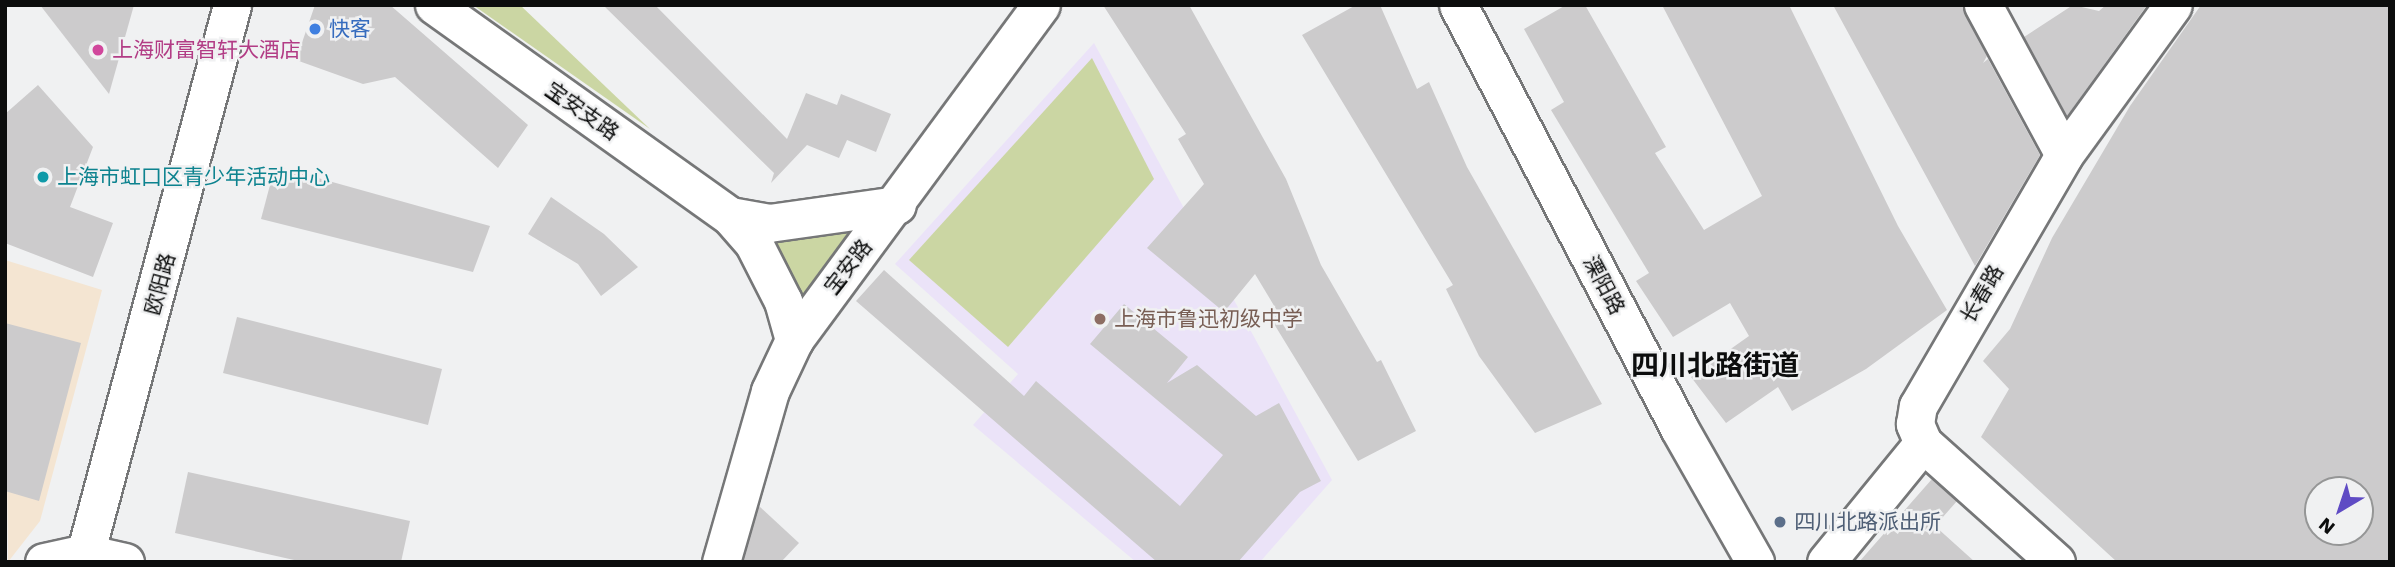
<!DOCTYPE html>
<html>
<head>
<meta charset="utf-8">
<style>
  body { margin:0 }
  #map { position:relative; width:2395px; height:567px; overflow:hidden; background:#f0f1f2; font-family:"Work Sans","Noto Sans SC",sans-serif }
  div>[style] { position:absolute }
  .commercial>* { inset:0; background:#f4e5d2 }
  .education>* { inset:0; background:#ebe3f8 }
  .green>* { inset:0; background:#cbd6a3 }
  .building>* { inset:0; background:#cccbcc }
  .roads { filter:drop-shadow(2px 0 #767778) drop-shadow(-2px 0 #767778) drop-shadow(0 2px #767778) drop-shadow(0 -2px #767778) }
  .minor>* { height:37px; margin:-18.5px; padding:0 18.5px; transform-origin:18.5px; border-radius:18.5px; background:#fff }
  .dots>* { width:19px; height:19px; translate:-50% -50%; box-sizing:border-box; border:4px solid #f0f1f2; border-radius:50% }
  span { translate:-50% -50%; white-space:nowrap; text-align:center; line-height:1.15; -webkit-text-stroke:5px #f0f1f2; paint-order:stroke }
  .shop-label { font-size:21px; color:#366cbe }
  .left { translate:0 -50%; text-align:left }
  .hotel-label { font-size:21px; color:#b23c85 }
  .street-label { font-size:21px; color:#0c0d0d }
  .culture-label { font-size:21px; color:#0d838f }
  .education-label { font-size:21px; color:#785e54 }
  .service-label { font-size:21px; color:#4e5e75 }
  .district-label { font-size:28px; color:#0c0d0d; font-weight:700 }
  .frame { position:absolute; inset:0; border:7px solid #0c0d0d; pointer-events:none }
  .north { position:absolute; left:2304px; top:476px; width:70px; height:70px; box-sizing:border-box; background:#f0f1f2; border:2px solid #959696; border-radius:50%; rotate:219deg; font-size:19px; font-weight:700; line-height:28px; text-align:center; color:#0c0d0d }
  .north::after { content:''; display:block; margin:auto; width:24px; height:32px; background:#5f4bc4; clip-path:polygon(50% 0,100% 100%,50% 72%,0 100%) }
</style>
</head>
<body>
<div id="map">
  <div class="commercial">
    <div style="clip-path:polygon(5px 260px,102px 290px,40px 521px,8px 562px)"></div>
  </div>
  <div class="education">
    <div style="clip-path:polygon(1094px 43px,1332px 480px,1260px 562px,1136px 562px,973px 425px,1018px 374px,895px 264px)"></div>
  </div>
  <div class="green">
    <div style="clip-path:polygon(473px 5px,520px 5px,650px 129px)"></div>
    <div style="clip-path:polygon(1092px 58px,1154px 179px,1008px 347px,909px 260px)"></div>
    <div style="clip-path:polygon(855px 232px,802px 298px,768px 236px)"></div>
  </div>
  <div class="building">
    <div style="clip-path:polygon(40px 5px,134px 5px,109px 94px)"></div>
    <div style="clip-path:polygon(315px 5px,390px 5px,528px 125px,498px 168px,395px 77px,363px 84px,296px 60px)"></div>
    <div style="clip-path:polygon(603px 5px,655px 5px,787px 139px,806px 93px,837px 105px,841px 94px,891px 114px,876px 152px,847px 140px,839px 158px,807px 145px,771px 183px,774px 173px)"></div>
    <div style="clip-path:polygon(1103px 5px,1189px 5px,1286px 179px,1321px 265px,1377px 362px,1381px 360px,1416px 431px,1358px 461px,1271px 319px,1279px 314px,1255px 274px,1224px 312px,1147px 248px,1204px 184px,1178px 139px,1186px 134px)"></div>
    <div style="clip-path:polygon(1356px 5px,1380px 5px,1417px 89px,1429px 82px,1467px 167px,1602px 404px,1535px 433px,1479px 356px,1446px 289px,1453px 285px,1302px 35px)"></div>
    <div style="clip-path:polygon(1566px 5px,1585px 5px,1666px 147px,1655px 153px,1704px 230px,1762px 196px,1662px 5px,1789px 5px,1898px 226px,1947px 310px,1866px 369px,1792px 411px,1778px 387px,1726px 423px,1691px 377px,1749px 336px,1730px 303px,1673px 337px,1636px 281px,1649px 273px,1551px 110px,1564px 102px,1524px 29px)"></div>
    <div style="clip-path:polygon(1833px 5px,1962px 5px,1987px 56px,1983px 63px,1988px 59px,2040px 155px,1975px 266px)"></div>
    <div style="clip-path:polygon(2073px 5px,2099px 11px,2106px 5px,2147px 5px,2067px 116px,2024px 37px)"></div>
    <div style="clip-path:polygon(evenodd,2201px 5px,2390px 5px,2390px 562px,2117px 562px,1981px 437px,2009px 389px,1983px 361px,2010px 329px,2052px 238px,2130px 106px,2201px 5px,2318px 490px,2360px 490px,2360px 532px,2318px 532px,2318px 490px)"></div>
    <div style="clip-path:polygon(38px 85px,93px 147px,70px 207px,113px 223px,93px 277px,5px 243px,5px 114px)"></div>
    <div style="clip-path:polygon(275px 166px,490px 226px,473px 272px,261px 219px)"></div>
    <div style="clip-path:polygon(551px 197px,604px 234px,638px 267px,601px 296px,578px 264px,528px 234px)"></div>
    <div style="clip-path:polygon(884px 270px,1024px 396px,1036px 381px,1180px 506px,1223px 455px,1090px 344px,1124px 304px,1188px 357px,1167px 383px,1197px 365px,1256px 416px,1279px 403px,1321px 481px,1300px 492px,1238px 562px,1157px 562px,856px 301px)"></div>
    <div style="clip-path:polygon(237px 317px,442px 369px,428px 425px,223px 373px)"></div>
    <div style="clip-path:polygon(5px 323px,81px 343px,39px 501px,5px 491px)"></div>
    <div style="clip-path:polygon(188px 472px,410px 521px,401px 562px,303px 562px,175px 533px)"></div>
    <div style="clip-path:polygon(1932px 479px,1957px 501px,1935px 526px,1975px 562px,1859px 562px)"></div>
    <div style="clip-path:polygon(759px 506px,799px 543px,781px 562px,743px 562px)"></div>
  </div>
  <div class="roads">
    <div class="minor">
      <div style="left:434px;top:5px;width:364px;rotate:35.5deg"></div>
      <div style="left:730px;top:216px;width:37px;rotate:49deg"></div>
      <div style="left:754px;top:244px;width:64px;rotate:63deg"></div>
      <div style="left:783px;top:301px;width:41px;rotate:74.2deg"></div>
      <div style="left:1458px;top:5px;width:477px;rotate:62.4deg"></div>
      <div style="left:1679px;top:428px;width:154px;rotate:60.4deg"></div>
      <div style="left:1983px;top:5px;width:170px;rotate:61.6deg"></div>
      <div style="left:730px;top:216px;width:40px;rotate:10deg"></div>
      <div style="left:769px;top:223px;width:129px;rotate:-8deg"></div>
      <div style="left:44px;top:562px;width:42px;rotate:-12.4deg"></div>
      <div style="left:85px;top:553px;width:41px;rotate:12.7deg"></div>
      <div style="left:83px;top:562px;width:577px;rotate:-75.02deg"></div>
      <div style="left:721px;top:562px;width:178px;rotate:-74deg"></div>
      <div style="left:770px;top:391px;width:56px;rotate:-64.8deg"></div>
      <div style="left:794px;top:340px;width:416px;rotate:-53.6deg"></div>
      <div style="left:1826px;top:562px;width:154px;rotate:-50.8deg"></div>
      <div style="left:2056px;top:562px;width:178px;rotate:-138.2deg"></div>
      <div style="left:1923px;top:443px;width:21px;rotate:-113deg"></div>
      <div style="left:1915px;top:424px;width:18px;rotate:-81deg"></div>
      <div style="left:1918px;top:406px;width:290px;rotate:-59.8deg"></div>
      <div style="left:2064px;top:155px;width:185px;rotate:-54deg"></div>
    </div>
  </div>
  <div class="dots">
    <div style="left:315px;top:29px;background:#3f7fe0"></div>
    <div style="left:98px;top:50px;background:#d1479c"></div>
    <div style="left:43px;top:177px;background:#0f9aa8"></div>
    <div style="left:1100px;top:319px;background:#8d6e63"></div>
    <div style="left:1780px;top:522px;background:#5c6f8a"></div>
  </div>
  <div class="shop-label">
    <span class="left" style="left:329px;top:29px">快客</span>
  </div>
  <div class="hotel-label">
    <span class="left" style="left:112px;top:50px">上海财富智轩大酒店</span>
  </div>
  <div class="street-label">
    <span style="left:582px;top:111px;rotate:35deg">宝安支路</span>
    <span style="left:848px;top:267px;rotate:-52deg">宝安路</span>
    <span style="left:160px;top:284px;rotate:-75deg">欧阳路</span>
    <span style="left:1604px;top:285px;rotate:62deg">溧阳路</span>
    <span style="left:1982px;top:294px;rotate:-60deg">长春路</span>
  </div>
  <div class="culture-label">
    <span class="left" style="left:57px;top:177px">上海市虹口区青少年活动中心</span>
  </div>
  <div class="education-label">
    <span class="left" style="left:1114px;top:319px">上海市鲁迅初级中学</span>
  </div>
  <div class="service-label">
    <span class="left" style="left:1794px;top:522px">四川北路派出所</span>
  </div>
  <div class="district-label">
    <span style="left:1715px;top:366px">四川北路街道</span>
  </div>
  <div class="frame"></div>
  <div class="north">N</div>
</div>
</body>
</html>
